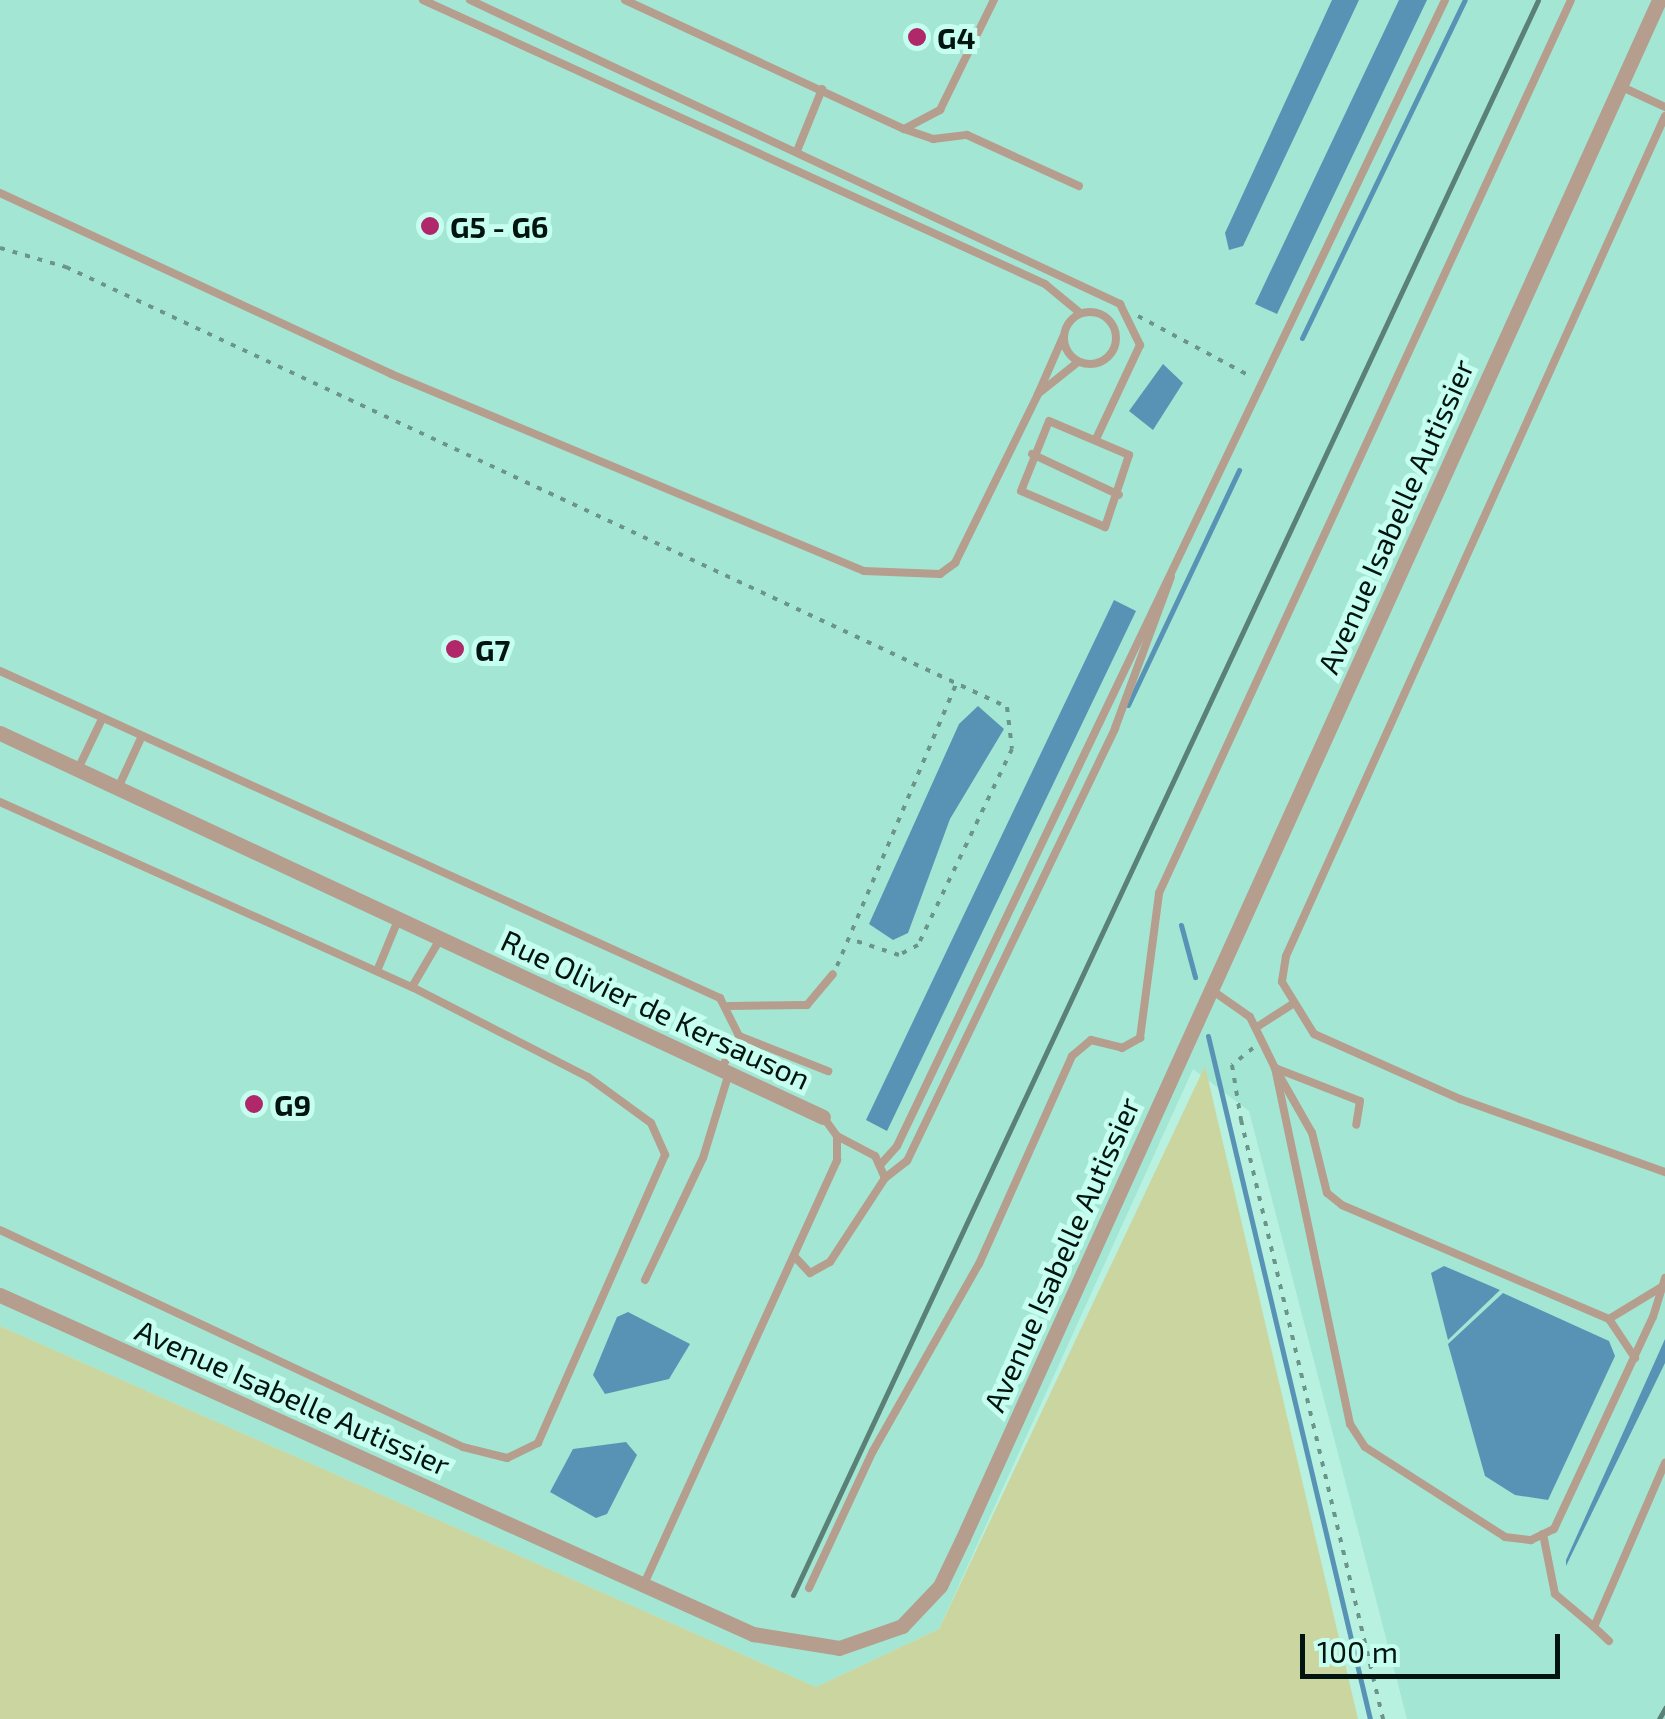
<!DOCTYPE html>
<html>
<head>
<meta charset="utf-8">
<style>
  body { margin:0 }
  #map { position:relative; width:1665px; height:1719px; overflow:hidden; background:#b9f1e1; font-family:"Exo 2",sans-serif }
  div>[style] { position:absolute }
  .built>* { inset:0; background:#a4e6d4 }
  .green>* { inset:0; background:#cbd59f }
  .water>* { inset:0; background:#5893b6 }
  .stream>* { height:5px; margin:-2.5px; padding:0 2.5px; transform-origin:2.5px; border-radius:2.5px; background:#5893b6 }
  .path>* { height:4px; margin-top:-2px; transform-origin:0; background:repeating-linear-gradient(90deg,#6c958a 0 5px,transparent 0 13px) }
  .lane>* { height:8px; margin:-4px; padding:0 4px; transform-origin:4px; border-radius:4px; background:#b69e8e }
  .lane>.ring { margin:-4px; padding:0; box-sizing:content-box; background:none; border:8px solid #b69e8e; border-radius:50% }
  .street>* { height:15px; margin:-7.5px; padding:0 7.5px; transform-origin:7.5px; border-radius:7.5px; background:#b69e8e }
  .rail>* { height:5px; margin:-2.5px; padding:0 2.5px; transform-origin:2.5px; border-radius:2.5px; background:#5b8076 }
  .dots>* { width:28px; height:28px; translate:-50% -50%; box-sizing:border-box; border:5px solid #c6feef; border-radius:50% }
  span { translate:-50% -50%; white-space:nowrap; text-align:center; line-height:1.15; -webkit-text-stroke:10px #c6feef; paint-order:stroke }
  .poi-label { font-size:30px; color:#01140f; font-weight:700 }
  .left { translate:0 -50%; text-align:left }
  .street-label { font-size:30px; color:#01140f }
  .scale { position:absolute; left:1300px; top:1634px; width:260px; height:45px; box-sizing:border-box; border:5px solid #01140f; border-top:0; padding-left:12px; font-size:30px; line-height:35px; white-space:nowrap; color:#01140f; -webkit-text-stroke:8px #c6feef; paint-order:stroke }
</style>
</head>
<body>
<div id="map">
  <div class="built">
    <div style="clip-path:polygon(0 0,1665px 0,1665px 1719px,1407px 1719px,1249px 1111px,1193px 1069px,939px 1629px,816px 1687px,0 1326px)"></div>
  </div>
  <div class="green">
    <div style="clip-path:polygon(1205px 1066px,1358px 1719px,0 1719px,0 1326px,816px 1687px,939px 1629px)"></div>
  </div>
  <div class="water">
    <div style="clip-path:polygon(1332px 0,1359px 0,1243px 246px,1229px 250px,1225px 233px)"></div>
    <div style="clip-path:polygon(1399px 0,1427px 0,1277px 314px,1255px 304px)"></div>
    <div style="clip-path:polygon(1163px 364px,1183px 383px,1153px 430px,1129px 411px)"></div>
    <div style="clip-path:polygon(1114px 600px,1136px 611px,887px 1131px,866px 1120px)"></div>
    <div style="clip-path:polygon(978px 706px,1004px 729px,950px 819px,908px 933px,893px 940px,869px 924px,959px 724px)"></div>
    <div style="clip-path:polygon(1444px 1266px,1500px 1290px,1448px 1340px,1431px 1273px)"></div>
    <div style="clip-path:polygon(1503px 1293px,1609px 1341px,1615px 1356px,1548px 1500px,1515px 1495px,1485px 1476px,1448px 1344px)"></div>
    <div style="clip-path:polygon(628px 1312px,690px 1344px,669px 1379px,605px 1394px,593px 1375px,617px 1317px)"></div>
    <div style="clip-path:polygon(1665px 1339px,1665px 1363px,1566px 1566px,1566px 1560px)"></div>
    <div style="clip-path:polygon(626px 1442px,637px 1455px,607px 1514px,596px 1518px,550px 1492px,573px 1449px)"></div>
  </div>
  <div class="stream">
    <div style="left:1302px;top:338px;width:375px;rotate:-64.3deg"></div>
    <div style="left:1128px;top:705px;width:260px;rotate:-64.7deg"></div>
    <div style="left:1181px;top:925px;width:54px;rotate:74.9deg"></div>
    <div style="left:1208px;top:1036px;width:702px;rotate:76.66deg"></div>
  </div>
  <div class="path">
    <div style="left:0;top:248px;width:69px;rotate:16.1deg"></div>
    <div style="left:66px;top:267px;width:1039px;rotate:25.06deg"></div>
    <div style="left:1007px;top:707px;width:42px;rotate:83.2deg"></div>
    <div style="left:1012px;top:749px;width:217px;rotate:115.6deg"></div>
    <div style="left:918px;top:945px;width:21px;rotate:152deg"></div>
    <div style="left:899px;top:955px;width:52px;rotate:-161.9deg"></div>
    <div style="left:1138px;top:316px;width:127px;rotate:28.2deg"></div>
    <div style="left:837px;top:966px;width:306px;rotate:-67.1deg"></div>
    <div style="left:1253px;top:1048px;width:27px;rotate:141deg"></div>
    <div style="left:1232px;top:1065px;width:56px;rotate:80.7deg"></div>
    <div style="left:1241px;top:1120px;width:616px;rotate:76.66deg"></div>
  </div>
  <div class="lane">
    <div style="left:423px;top:0;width:684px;rotate:24.54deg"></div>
    <div style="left:1045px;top:284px;width:45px;rotate:39.6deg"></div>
    <div style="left:470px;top:0;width:718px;rotate:25.07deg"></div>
    <div style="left:1120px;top:304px;width:46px;rotate:64deg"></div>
    <div style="left:1140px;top:345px;width:104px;rotate:115.1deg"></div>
    <div style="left:625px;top:0;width:307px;rotate:24.8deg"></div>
    <div style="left:904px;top:129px;width:41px;rotate:-27.8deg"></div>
    <div style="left:940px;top:110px;width:123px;rotate:-63.9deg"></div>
    <div style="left:1620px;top:86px;width:50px;rotate:25deg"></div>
    <div style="left:1665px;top:116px;width:922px;rotate:114.28deg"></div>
    <div style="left:1286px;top:956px;width:26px;rotate:99deg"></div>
    <div style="left:1282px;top:982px;width:61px;rotate:58.4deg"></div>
    <div style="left:1314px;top:1034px;width:160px;rotate:24deg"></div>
    <div style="left:1460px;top:1099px;width:218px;rotate:19.6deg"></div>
    <div style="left:904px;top:129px;width:31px;rotate:19deg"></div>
    <div style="left:933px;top:139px;width:34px;rotate:-7deg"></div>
    <div style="left:967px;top:135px;width:123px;rotate:24.5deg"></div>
    <div style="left:797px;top:151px;width:67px;rotate:-68deg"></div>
    <div style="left:0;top:193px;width:431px;rotate:24.8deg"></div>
    <div style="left:391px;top:374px;width:512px;rotate:22.61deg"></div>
    <div style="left:864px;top:571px;width:76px;rotate:2.3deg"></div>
    <div style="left:940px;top:574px;width:19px;rotate:-36deg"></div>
    <div style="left:955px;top:563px;width:188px;rotate:-63.8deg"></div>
    <div class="ring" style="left:1064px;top:312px;width:44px;height:44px"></div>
    <div style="left:1063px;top:337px;width:62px;rotate:113.7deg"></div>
    <div style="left:1038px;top:394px;width:51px;rotate:-38.7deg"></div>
    <div style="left:1049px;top:421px;width:87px;rotate:23deg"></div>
    <div style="left:1129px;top:455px;width:76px;rotate:108.4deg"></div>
    <div style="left:1105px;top:527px;width:91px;rotate:-156.8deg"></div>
    <div style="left:1021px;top:491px;width:75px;rotate:-68.2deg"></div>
    <div style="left:1032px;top:454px;width:96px;rotate:25.2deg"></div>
    <div style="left:0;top:671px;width:791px;rotate:24.43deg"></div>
    <div style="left:720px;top:998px;width:42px;rotate:63.4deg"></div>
    <div style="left:78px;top:769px;width:55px;rotate:-64.4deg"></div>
    <div style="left:118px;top:788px;width:55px;rotate:-65.3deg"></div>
    <div style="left:0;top:802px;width:452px;rotate:24.2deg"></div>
    <div style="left:412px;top:987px;width:198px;rotate:27.1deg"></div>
    <div style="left:588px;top:1077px;width:78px;rotate:36.1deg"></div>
    <div style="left:651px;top:1123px;width:35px;rotate:66deg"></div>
    <div style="left:665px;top:1155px;width:315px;rotate:113.8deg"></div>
    <div style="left:538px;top:1443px;width:34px;rotate:154deg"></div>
    <div style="left:507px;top:1458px;width:45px;rotate:-166deg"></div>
    <div style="left:463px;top:1447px;width:511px;rotate:-154.89deg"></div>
    <div style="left:377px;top:971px;width:57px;rotate:-67.5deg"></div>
    <div style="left:412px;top:987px;width:56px;rotate:-59.7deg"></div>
    <div style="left:1213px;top:991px;width:45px;rotate:35.1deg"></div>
    <div style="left:1250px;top:1017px;width:57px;rotate:63.9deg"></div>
    <div style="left:1275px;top:1068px;width:91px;rotate:21.2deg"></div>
    <div style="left:1360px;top:1101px;width:24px;rotate:99deg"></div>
    <div style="left:729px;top:1006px;width:78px;rotate:-0.7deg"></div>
    <div style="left:807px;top:1005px;width:40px;rotate:-50deg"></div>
    <div style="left:1257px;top:1027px;width:40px;rotate:-32.9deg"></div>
    <div style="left:721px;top:1069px;width:38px;rotate:-61deg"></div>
    <div style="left:739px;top:1036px;width:96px;rotate:21.5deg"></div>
    <div style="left:881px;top:1164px;width:24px;rotate:-48deg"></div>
    <div style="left:897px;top:1146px;width:1270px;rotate:-64.44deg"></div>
    <div style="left:885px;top:1178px;width:28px;rotate:-38deg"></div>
    <div style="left:907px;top:1161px;width:480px;rotate:-64.3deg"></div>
    <div style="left:1115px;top:728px;width:161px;rotate:-69.7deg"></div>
    <div style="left:795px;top:1257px;width:22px;rotate:47deg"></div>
    <div style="left:810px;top:1273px;width:23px;rotate:-29deg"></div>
    <div style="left:830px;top:1262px;width:100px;rotate:-56.8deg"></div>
    <div style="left:885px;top:1178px;width:24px;rotate:-114deg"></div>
    <div style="left:875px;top:1156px;width:43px;rotate:-152.2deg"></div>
    <div style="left:645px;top:1280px;width:135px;rotate:-64.6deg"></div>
    <div style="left:703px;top:1158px;width:89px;rotate:-73deg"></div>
    <div style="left:1660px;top:1288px;width:60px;rotate:148.7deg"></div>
    <div style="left:1609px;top:1319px;width:290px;rotate:-156.9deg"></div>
    <div style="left:1342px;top:1205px;width:19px;rotate:-141deg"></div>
    <div style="left:1327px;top:1193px;width:62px;rotate:-104deg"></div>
    <div style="left:1312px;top:1133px;width:75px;rotate:-119.6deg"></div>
    <div style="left:1275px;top:1068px;width:364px;rotate:78.1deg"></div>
    <div style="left:1350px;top:1424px;width:27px;rotate:57deg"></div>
    <div style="left:1365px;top:1447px;width:166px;rotate:32.7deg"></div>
    <div style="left:1505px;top:1537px;width:26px;rotate:7deg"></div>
    <div style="left:1531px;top:1540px;width:25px;rotate:-26deg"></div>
    <div style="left:1554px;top:1529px;width:234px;rotate:-65deg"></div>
    <div style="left:1653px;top:1317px;width:41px;rotate:-72.9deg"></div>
    <div style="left:1609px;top:1319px;width:47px;rotate:56.3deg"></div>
    <div style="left:1543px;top:1534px;width:61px;rotate:78.7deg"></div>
    <div style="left:1555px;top:1594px;width:51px;rotate:40.2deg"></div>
    <div style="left:644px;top:1584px;width:466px;rotate:-65.5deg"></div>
    <div style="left:837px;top:1160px;width:24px;rotate:-90deg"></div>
    <div style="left:837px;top:1136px;width:24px;rotate:-126deg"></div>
    <div style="left:809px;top:1588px;width:151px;rotate:-65deg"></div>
    <div style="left:873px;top:1451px;width:215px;rotate:-60.5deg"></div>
    <div style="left:979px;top:1264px;width:228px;rotate:-65.9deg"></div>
    <div style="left:1072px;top:1056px;width:25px;rotate:-40deg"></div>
    <div style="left:1091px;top:1040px;width:32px;rotate:14deg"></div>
    <div style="left:1122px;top:1048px;width:21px;rotate:-29deg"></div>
    <div style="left:1140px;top:1038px;width:146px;rotate:-82.5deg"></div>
    <div style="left:1159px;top:893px;width:983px;rotate:-65.23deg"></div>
    <div style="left:1609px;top:1641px;width:21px;rotate:-137deg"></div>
    <div style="left:1594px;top:1627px;width:179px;rotate:-66.6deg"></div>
  </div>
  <div class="street">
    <div style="left:0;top:733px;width:908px;rotate:25.01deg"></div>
    <div style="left:0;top:1295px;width:826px;rotate:24.24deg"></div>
    <div style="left:753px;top:1634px;width:87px;rotate:9.2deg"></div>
    <div style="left:839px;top:1648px;width:67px;rotate:-19.2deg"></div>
    <div style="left:902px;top:1626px;width:55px;rotate:-46.5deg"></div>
    <div style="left:940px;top:1586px;width:53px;rotate:-64.4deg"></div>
    <div style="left:963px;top:1538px;width:1688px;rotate:-65.65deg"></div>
  </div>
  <div class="rail">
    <div style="left:793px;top:1595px;width:1760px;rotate:-64.96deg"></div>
    <div style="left:1659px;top:1719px;width:13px;rotate:-61deg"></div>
  </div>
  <div class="dots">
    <div style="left:917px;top:37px;background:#b0286a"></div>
    <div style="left:430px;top:226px;background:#b0286a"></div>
    <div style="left:455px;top:649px;background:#b0286a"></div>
    <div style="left:254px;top:1104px;background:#b0286a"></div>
  </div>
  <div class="poi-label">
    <span class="left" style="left:937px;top:37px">G4</span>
    <span class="left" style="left:450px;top:226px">G5 - G6</span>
    <span class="left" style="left:475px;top:649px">G7</span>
    <span class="left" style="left:274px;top:1104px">G9</span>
  </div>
  <div class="street-label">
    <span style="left:1395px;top:516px;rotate:-66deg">Avenue Isabelle Autissier</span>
    <span style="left:656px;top:1009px;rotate:25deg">Rue Olivier de Kersauson</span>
    <span style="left:1061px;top:1254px;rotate:-66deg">Avenue Isabelle Autissier</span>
    <span style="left:293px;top:1397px;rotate:24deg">Avenue Isabelle Autissier</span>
  </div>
  <div class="scale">100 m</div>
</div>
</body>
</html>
